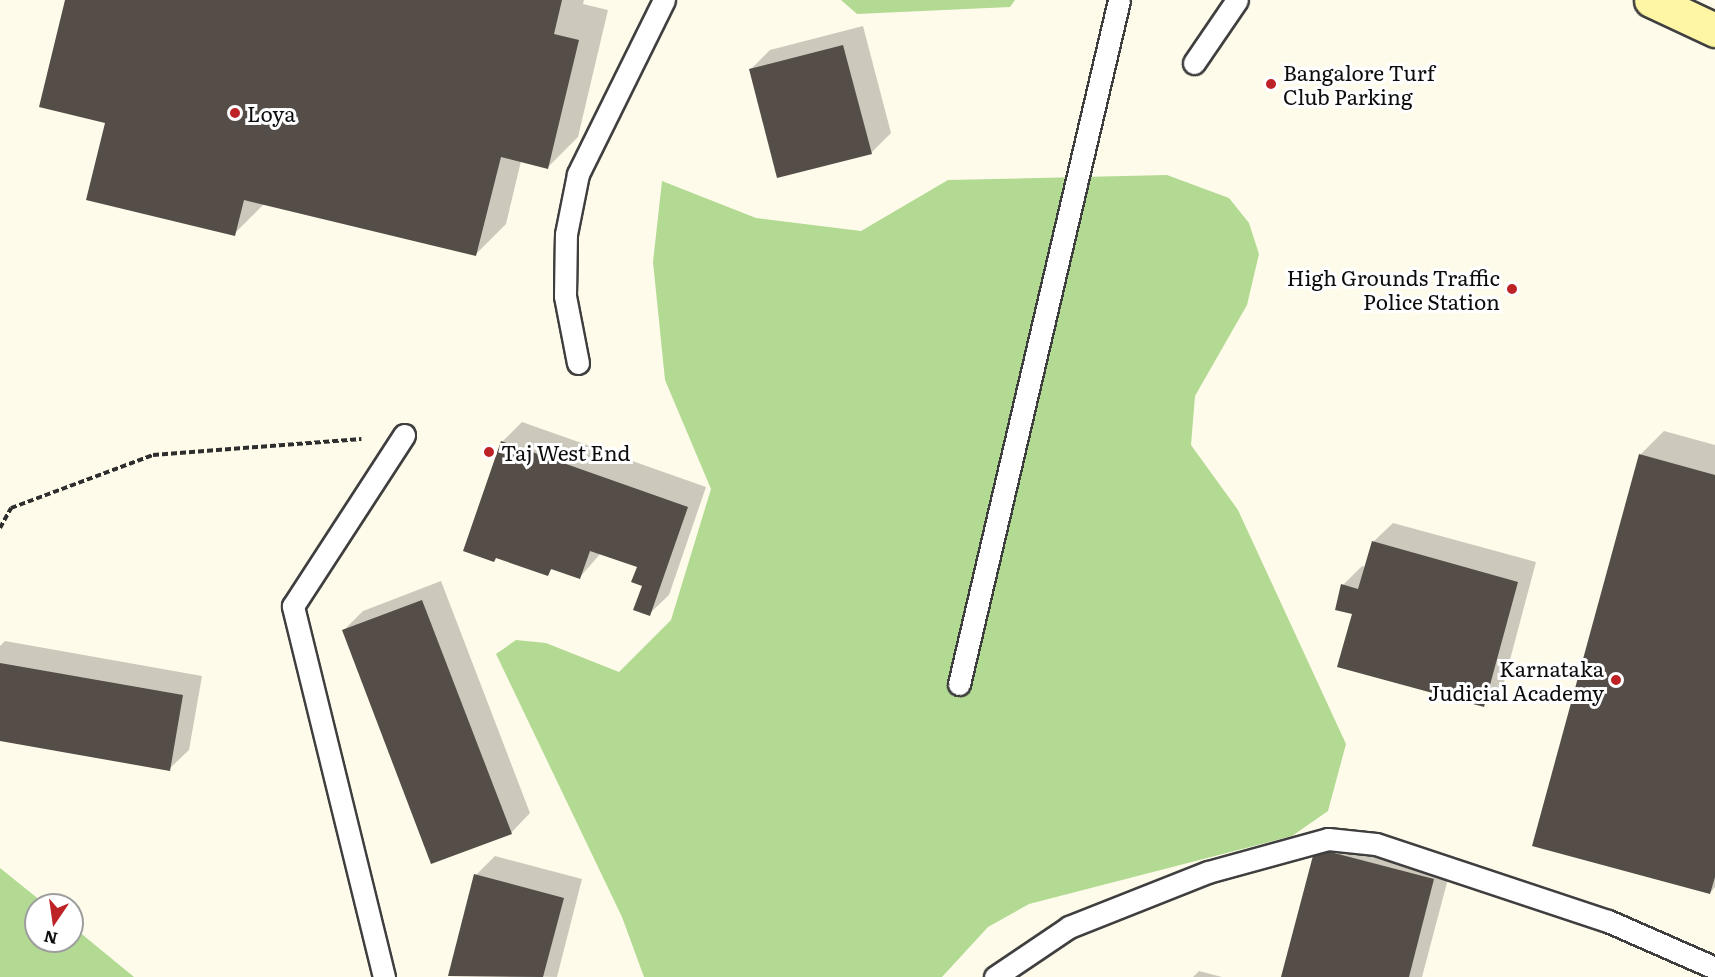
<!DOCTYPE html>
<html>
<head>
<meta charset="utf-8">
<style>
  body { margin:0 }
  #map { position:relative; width:1715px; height:977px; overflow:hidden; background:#fffbea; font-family:Literata,serif }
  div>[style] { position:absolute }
  .forest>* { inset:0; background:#b2da93 }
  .shadow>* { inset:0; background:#0003 }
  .building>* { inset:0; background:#544d48 }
  .path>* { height:4px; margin-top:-2px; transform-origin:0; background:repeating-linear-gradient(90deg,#2e2e2e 0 6px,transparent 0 9px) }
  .roads { filter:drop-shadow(2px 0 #3f3f3f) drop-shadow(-2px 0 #3f3f3f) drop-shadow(0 2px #3f3f3f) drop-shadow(0 -2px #3f3f3f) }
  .service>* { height:21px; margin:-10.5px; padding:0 10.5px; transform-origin:10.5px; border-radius:10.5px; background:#fff }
  .secondary>* { height:33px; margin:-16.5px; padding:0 16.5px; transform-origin:16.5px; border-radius:16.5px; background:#fff6a5 }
  .dots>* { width:16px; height:16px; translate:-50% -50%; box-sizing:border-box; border:3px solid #fff; border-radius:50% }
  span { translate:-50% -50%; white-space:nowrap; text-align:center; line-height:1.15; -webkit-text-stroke:6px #fff; paint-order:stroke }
  .poi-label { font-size:21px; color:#0c0c0c }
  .left { translate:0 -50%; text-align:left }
  .right { translate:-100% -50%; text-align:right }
  .north { position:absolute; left:24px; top:893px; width:60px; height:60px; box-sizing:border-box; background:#fff; border:2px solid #9e9e9e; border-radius:50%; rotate:193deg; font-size:16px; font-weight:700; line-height:24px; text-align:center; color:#0c0c0c }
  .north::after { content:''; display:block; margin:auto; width:21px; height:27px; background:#bd2227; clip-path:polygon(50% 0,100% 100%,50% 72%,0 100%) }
</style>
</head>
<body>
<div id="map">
  <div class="forest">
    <div style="clip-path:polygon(841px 0,1015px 0,1010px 7px,857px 14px)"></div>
    <div style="clip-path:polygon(1167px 175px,1229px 198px,1249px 223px,1259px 254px,1247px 305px,1195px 396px,1191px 445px,1238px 510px,1346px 744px,1328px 811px,1292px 836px,1029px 904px,988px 927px,942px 977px,644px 977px,622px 917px,496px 654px,516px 640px,546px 643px,619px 672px,671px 620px,711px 489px,665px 380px,653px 262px,662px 181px,756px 218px,861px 231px,948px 180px)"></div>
    <div style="clip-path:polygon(0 868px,46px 905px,36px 905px,36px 941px,72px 941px,72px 926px,134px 977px,0 977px)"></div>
  </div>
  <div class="shadow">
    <div style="clip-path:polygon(67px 0,584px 0,583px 4px,608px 10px,578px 137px,548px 167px,521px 161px,506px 224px,476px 254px,265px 203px,234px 234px,106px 122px)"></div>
    <div style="clip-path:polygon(863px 26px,891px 133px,871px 153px,750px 70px,770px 50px)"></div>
    <div style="clip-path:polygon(522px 422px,706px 487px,669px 595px,649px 614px,639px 566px,601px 553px,580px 577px,553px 568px,547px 574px,502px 442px)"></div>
    <div style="clip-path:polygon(1664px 431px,1715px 445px,1715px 887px,1710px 893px,1640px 455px)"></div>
    <div style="clip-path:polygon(1393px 523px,1536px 562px,1503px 686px,1483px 706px,1353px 613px,1343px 585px,1362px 566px,1366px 567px,1373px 542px)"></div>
    <div style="clip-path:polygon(441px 581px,530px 813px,511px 833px,344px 630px,363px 611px)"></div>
    <div style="clip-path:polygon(5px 641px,202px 676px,189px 750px,169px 769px,0 740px,0 646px)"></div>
    <div style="clip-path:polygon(1335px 830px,1453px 860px,1422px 977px,1283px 977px,1316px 849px)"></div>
    <div style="clip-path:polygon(495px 856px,582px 879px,557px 977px,450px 975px,476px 875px)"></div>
    <div style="clip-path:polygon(1199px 971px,1222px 977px,1193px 977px)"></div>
  </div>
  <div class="building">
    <div style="clip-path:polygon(65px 0,562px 0,554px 34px,579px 40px,548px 169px,501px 157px,476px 256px,244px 200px,235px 236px,86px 200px,105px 123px,39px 107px)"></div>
    <div style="clip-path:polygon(843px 45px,872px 154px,777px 178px,749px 69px)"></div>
    <div style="clip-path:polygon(501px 441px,688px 507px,650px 616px,633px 610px,642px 586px,631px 582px,637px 567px,590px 551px,580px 579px,551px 569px,548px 576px,496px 558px,494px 562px,463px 551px)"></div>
    <div style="clip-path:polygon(1639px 454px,1715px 475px,1715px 877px,1710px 894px,1532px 846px)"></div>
    <div style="clip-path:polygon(1372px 541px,1518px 582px,1484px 707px,1337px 667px,1352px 614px,1335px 610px,1341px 584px,1358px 589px)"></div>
    <div style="clip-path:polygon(422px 600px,512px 834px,431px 864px,342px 630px)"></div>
    <div style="clip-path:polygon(0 663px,183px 695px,170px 771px,0 741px)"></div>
    <div style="clip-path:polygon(1315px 848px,1434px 879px,1409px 977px,1281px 977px)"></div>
    <div style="clip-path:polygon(474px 874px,564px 898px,543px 977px,448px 976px)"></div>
  </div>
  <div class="path">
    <div style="left:0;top:528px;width:23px;rotate:-61deg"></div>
    <div style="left:11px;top:508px;width:152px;rotate:-20.5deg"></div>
    <div style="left:153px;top:455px;width:209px;rotate:-4.4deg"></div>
  </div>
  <div class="roads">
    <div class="service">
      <div style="left:1194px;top:63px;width:76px;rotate:-55.7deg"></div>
      <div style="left:578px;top:363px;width:68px;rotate:-101deg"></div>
      <div style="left:565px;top:296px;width:62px;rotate:-89.1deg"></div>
      <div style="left:566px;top:234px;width:61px;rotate:-78.7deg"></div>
      <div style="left:578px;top:174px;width:194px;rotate:-63.7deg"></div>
      <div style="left:959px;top:684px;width:702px;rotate:-76.83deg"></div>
      <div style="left:384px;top:977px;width:382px;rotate:-103.8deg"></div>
      <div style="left:293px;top:606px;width:204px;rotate:-57deg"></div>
      <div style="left:995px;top:977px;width:89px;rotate:-34deg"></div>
      <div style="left:1069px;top:927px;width:149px;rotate:-21.6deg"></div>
      <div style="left:1208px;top:872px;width:124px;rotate:-15.4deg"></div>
      <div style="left:1328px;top:839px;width:48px;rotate:5.9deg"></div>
      <div style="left:1376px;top:844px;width:244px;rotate:18.4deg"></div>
      <div style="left:1608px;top:921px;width:117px;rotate:23.7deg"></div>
    </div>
    <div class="secondary">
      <div style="left:1651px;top:0;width:71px;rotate:25.1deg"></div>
    </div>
  </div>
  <div class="dots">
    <div style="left:1271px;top:84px;background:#bd2227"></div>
    <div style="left:235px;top:113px;background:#bd2227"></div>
    <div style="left:1512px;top:289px;background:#bd2227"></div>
    <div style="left:489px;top:452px;background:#bd2227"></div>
    <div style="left:1616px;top:680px;background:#bd2227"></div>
  </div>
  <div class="poi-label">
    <span class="left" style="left:1283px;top:84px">Bangalore Turf<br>Club Parking</span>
    <span class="left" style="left:247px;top:113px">Loya</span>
    <span class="right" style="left:1500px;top:289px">High Grounds Traffic<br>Police Station</span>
    <span class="left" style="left:501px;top:452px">Taj West End</span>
    <span class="right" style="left:1604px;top:680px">Karnataka<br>Judicial Academy</span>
  </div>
  <div class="north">N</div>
</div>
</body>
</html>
